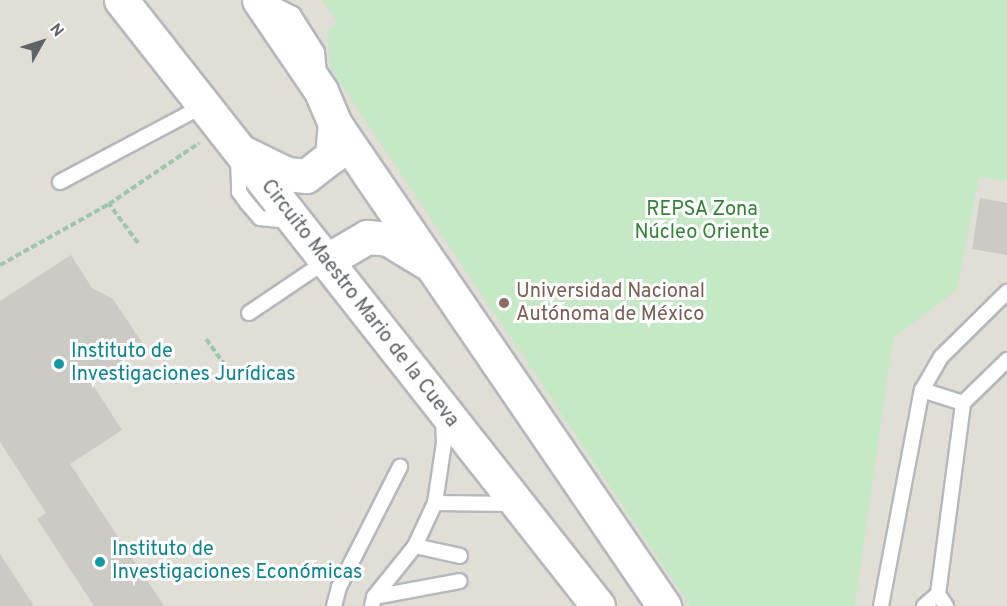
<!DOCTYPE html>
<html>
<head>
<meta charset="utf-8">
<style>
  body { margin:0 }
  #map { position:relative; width:1007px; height:606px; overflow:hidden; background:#f1efe8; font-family:Overpass,sans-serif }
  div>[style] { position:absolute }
  .education>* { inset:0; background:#e1ded6 }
  .green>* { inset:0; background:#c5e8c5 }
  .building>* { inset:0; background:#cccac5 }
  .path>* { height:4px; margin-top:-2px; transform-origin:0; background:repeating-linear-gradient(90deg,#9cc7a9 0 6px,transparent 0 9px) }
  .roads { filter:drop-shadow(2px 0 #b5b8bc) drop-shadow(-2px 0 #b5b8bc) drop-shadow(0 2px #b5b8bc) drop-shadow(0 -2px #b5b8bc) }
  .lane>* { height:14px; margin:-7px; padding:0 7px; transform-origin:7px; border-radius:7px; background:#fff }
  .secondary>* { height:33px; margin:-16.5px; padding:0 16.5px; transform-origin:16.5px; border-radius:16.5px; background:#fff }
  .dots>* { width:16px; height:16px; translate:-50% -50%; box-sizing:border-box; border:3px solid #fff; border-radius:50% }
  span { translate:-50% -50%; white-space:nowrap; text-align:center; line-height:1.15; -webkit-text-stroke:6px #fff; paint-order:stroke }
  .park-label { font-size:20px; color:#348238 }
  .education-label { font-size:20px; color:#785e54 }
  .left { translate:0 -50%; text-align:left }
  .street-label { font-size:20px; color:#5f6368 }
  .culture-label { font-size:20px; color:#0d838f }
  .north { position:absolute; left:12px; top:12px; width:60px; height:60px; -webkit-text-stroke:4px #fff; paint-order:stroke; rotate:51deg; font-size:16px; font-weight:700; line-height:24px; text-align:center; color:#5f6368 }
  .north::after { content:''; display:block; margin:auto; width:21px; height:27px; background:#5f6368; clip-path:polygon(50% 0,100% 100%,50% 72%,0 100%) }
</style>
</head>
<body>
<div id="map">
  <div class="education">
    <div style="clip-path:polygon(0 0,1007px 0,1007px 606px,0 606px)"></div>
  </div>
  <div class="green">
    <div style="clip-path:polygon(322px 0,1007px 0,1007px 181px,979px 177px,957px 290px,893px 338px,855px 606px,690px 606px,329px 66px,328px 29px,338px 23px)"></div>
  </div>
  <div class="building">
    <div style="clip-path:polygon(980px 198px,1007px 203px,1007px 255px,972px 249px)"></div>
    <div style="clip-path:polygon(71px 255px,92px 288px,113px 299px,145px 347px,91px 382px,122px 430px,70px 464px,164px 606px,94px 606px,37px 519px,46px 513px,0 442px,0 301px)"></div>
    <div style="clip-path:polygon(0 554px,34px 606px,0 606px)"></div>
  </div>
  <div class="path">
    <div style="left:138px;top:243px;width:49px;rotate:-126.6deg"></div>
    <div style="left:109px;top:204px;width:109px;rotate:-34.1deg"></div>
    <div style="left:0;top:265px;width:125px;rotate:-29.2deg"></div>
    <div style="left:206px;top:339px;width:34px;rotate:54deg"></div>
  </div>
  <div class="roads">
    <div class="lane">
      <div style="left:271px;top:3px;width:25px;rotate:27deg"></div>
      <div style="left:293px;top:14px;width:45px;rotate:57.7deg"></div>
      <div style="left:317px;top:52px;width:22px;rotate:85deg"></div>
      <div style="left:238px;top:157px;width:35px;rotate:88deg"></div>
      <div style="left:239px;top:192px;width:14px;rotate:54deg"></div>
      <div style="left:247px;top:203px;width:20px;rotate:49deg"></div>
      <div style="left:260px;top:218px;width:29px;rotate:6deg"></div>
      <div style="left:60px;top:182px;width:162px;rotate:-28deg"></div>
      <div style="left:249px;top:313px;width:93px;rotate:-34deg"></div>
      <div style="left:922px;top:390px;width:43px;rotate:17.6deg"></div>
      <div style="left:435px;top:503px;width:79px;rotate:0.7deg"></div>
      <div style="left:415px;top:546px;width:46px;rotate:12.5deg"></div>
      <div style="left:374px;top:597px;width:87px;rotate:-10.5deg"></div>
      <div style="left:334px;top:606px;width:20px;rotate:-75deg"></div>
      <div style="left:339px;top:587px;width:135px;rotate:-63.1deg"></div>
      <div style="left:372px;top:606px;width:9px;rotate:-77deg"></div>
      <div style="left:374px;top:597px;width:65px;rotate:-51.2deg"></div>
      <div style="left:415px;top:546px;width:47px;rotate:-65.1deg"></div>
      <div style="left:435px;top:503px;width:61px;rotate:-81.5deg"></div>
      <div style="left:444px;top:443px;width:23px;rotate:-92deg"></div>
      <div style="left:881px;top:606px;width:220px;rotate:-79.3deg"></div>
      <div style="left:922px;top:390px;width:38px;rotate:-60deg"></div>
      <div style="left:941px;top:357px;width:93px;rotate:-44.6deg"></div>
      <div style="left:924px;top:606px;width:18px;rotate:-41deg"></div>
      <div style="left:946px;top:606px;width:14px;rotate:-124deg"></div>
      <div style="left:938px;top:594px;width:193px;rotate:-82.5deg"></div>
      <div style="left:963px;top:403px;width:62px;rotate:-44.3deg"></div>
    </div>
    <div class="secondary">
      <div style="left:121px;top:0;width:771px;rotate:51.79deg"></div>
      <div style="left:259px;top:0;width:110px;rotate:55.7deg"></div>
      <div style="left:321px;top:91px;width:36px;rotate:67deg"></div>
      <div style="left:335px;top:124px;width:584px;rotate:55.68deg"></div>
      <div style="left:244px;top:153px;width:48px;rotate:26deg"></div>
      <div style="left:287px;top:174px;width:19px;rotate:6deg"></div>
      <div style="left:306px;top:176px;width:33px;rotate:-38deg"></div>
      <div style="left:332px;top:156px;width:32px;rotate:-85deg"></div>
      <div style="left:326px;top:261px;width:48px;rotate:-30.3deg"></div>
      <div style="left:367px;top:237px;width:21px;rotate:5deg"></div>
      <div style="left:388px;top:239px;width:44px;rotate:31.2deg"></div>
    </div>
  </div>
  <div class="dots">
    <div style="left:504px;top:303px;background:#8d6e63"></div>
    <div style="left:59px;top:364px;background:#0f9aa8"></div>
    <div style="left:100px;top:562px;background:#0f9aa8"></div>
  </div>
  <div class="park-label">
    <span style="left:702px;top:222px">REPSA Zona<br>Núcleo Oriente</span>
  </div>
  <div class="education-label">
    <span class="left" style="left:516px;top:304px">Universidad Nacional<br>Autónoma de México</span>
  </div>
  <div class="street-label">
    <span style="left:359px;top:304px;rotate:52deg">Circuito Maestro Mario de la Cueva</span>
  </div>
  <div class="culture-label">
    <span class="left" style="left:71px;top:364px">Instituto de<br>Investigaciones Jurídicas</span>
    <span class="left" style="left:112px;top:562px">Instituto de<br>Investigaciones Económicas</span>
  </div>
  <div class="north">N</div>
</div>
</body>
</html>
